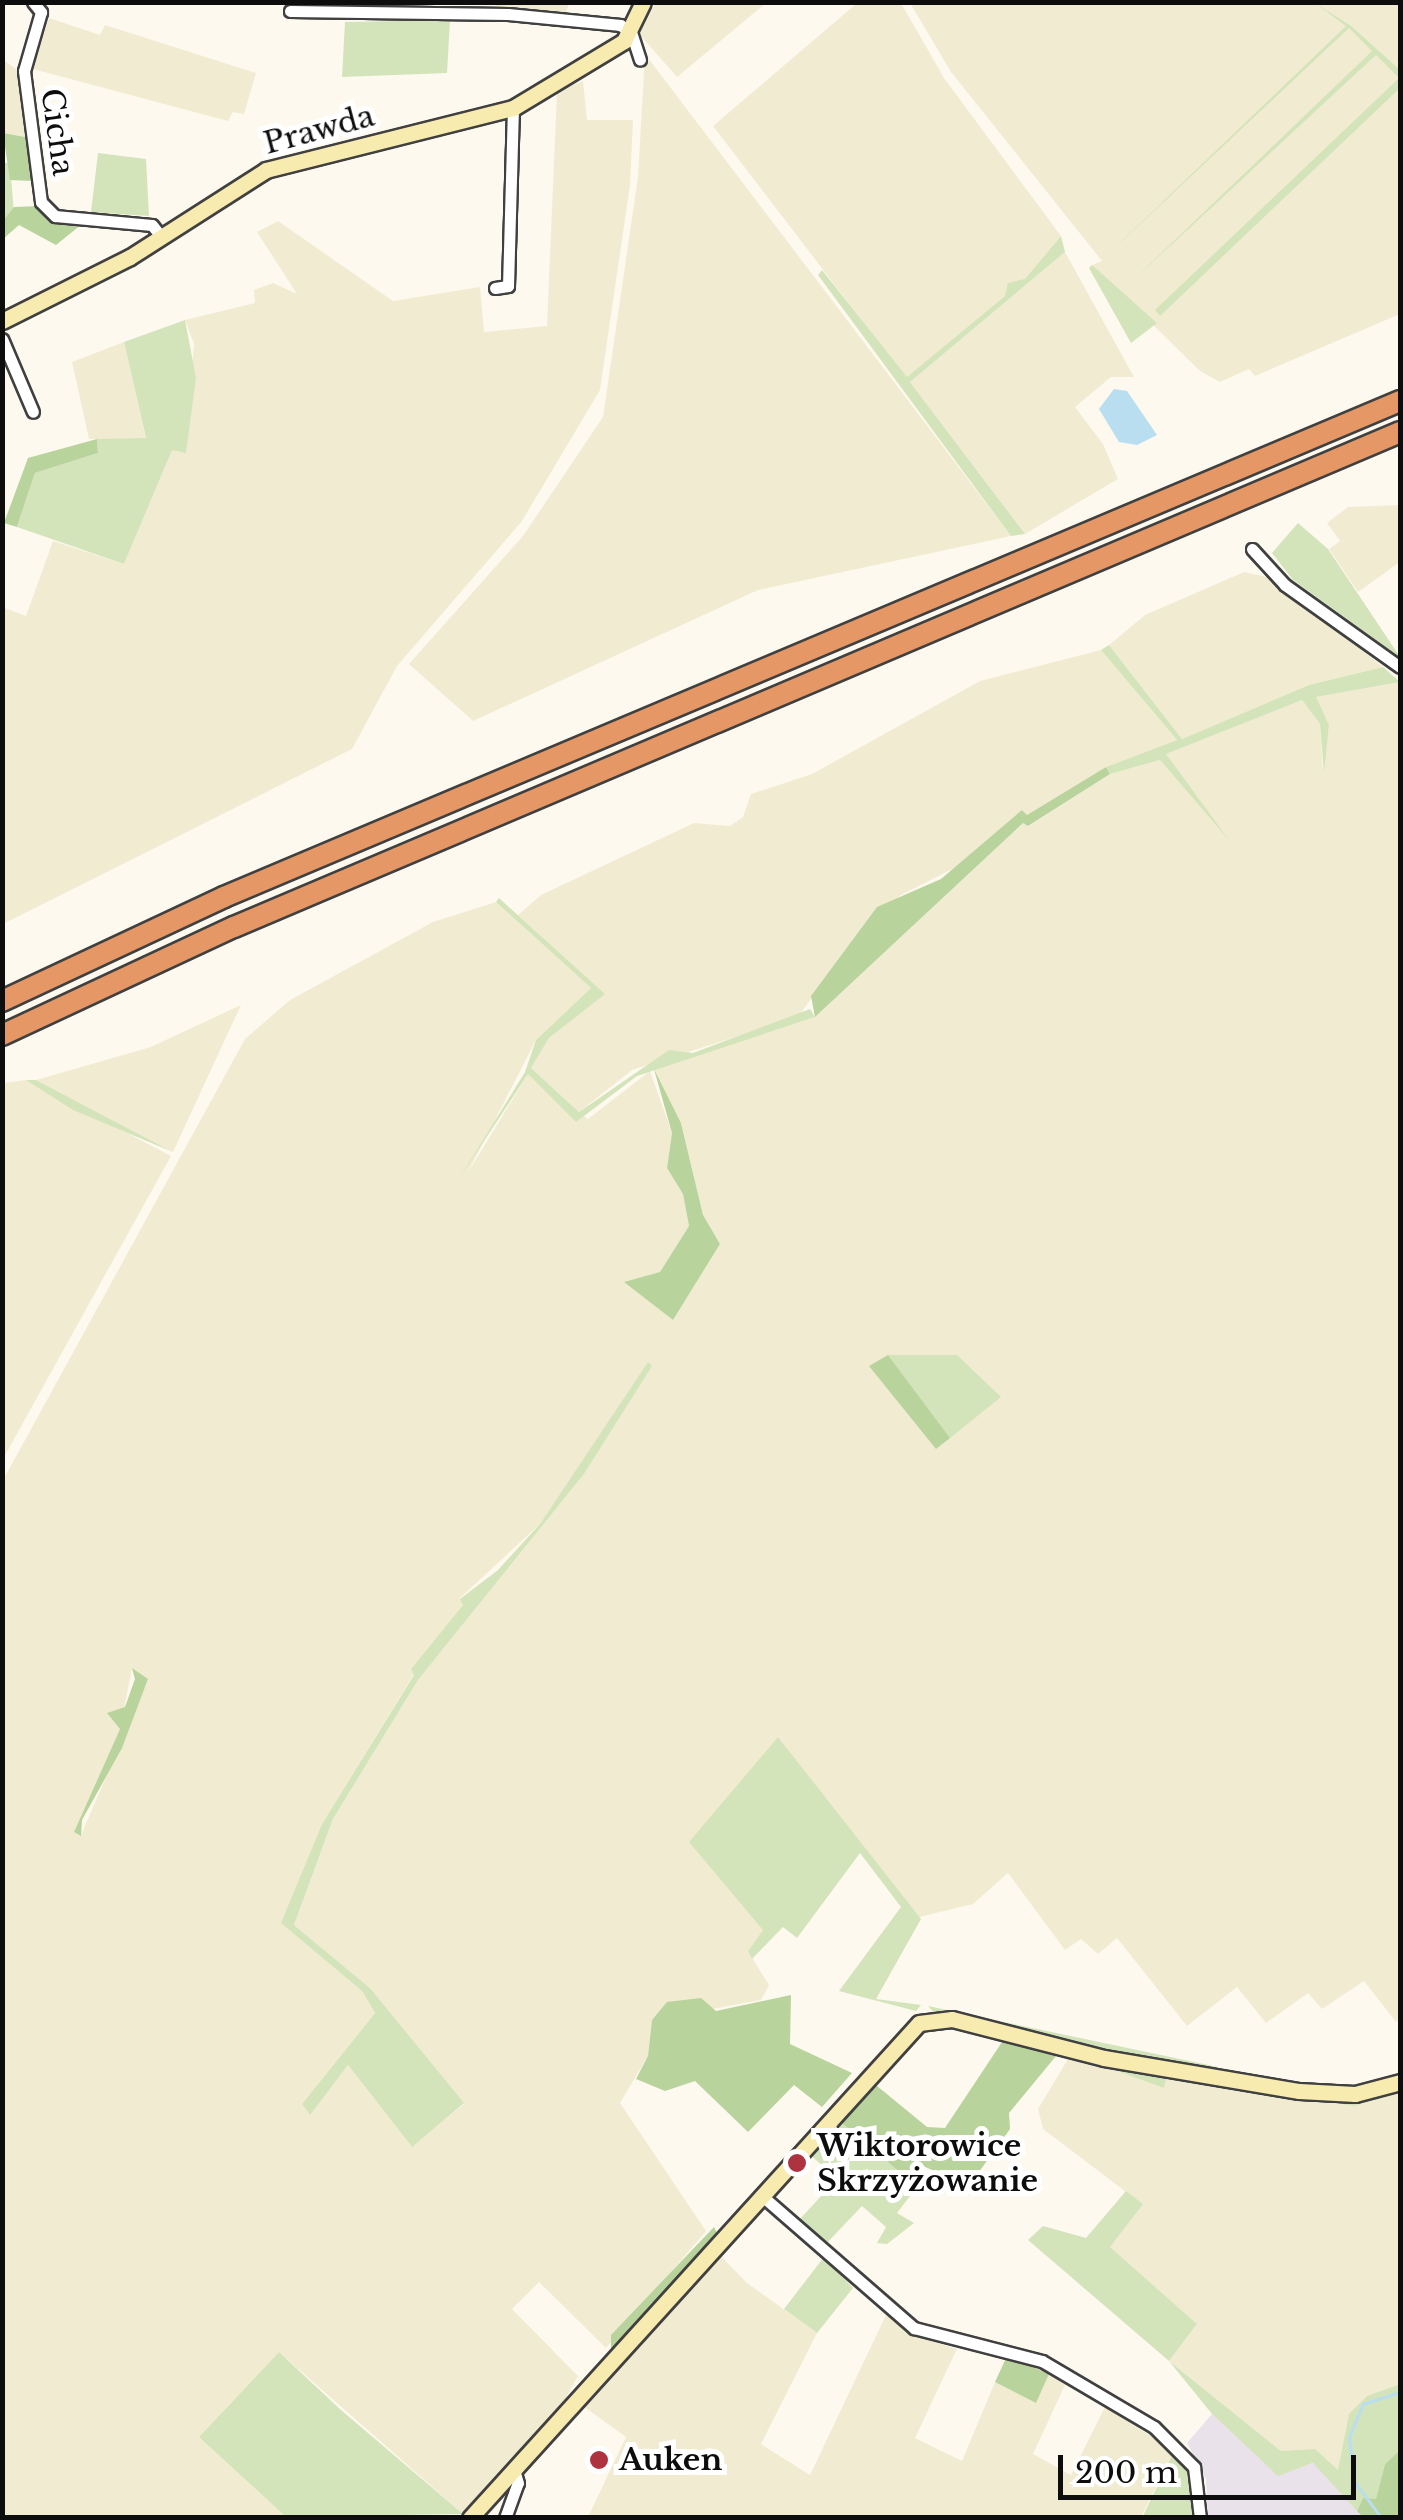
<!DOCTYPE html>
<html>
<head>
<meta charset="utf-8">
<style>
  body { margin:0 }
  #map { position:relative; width:1403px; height:2520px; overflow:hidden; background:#fdf9ee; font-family:"Libre Baskerville",serif }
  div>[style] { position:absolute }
  .industrial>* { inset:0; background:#e9e2eb }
  .farmland>* { inset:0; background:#f1ecd1 }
  .green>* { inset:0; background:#d3e4bb }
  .forest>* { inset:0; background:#b8d39c }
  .water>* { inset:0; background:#b8deef }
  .stream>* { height:2.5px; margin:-1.25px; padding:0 1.25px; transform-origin:1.25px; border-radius:1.25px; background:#b8deef }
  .roads { filter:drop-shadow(2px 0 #404040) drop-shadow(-2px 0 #404040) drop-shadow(0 2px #404040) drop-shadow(0 -2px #404040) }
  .street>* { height:11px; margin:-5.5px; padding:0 5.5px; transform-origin:5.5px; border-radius:5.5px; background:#fff }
  .secondary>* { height:15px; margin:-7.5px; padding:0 7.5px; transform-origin:7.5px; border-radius:7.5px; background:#f7ebb0 }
  .highway>* { height:20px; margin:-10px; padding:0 10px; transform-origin:10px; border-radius:10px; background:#e59865 }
  .dots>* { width:28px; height:28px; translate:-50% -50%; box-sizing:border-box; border:5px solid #fff; border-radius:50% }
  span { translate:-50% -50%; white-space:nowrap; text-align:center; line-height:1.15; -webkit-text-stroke:10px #fff; paint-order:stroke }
  .street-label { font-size:30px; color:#0d0d0d }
  .poi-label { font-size:30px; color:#0d0d0d; font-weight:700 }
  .left { translate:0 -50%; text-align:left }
  .frame { position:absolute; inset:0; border:5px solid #0d0d0d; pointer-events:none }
  .scale { position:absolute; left:1058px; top:2455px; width:298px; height:45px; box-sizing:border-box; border:5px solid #0d0d0d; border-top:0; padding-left:12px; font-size:30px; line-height:35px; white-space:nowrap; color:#0d0d0d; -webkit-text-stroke:8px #fff; paint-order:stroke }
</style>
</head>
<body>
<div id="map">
  <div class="industrial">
    <div style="clip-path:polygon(1212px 2414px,1278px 2475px,1314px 2463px,1363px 2517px,1208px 2517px,1206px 2479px,1187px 2443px)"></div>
  </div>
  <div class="farmland">
    <div style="clip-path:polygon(497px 3px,569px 3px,565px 16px,495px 8px)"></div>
    <div style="clip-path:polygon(656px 3px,656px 2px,766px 3px,677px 77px,639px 34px)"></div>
    <div style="clip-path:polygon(857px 3px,901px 3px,944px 78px,1061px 236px,1025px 280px,906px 378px,713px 126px)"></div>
    <div style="clip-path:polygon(910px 3px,1400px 3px,1400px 314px,1255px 376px,1249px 369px,1220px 382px,1200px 371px,1092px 265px,1102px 261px,951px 72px)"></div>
    <div style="clip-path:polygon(49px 18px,100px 35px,105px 25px,256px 73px,244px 114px,233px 112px,228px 121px,33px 69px)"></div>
    <div style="clip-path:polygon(645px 54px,1011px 536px,758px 590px,473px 721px,409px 664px,523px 536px,603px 417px,638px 177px)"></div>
    <div style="clip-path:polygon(2px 59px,20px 72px,25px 137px,3px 133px)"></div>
    <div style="clip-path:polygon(583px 81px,587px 120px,633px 120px,630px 185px,600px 390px,522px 521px,397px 666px,352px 749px,3px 924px,2px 607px,26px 616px,53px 541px,124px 564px,172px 449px,185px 452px,194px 344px,185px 320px,255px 303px,254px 290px,273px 283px,297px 294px,257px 232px,278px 221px,393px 301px,480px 287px,484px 332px,547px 326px,557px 92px)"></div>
    <div style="clip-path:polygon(1065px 252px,1134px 377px,1111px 377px,1075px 407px,1103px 444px,1118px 479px,1025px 534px,910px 382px)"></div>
    <div style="clip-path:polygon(124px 342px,146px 439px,89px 439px,72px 362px)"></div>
    <div style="clip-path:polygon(1400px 505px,1400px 562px,1358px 592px,1329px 549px,1340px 541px,1327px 523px,1348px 507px)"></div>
    <div style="clip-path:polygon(1244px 572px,1271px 578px,1383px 667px,1309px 685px,1182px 739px,1109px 645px,1145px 615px)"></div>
    <div style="clip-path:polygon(1101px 650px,1177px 740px,1106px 767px,1027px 815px,1022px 810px,968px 861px,901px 895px,848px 947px,798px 1017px,632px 1070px,579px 1112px,531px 1068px,548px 1039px,604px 994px,518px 915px,541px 895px,694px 823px,730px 826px,743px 817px,751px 794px,812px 774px,980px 681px)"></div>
    <div style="clip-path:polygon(evenodd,1400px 682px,1400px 2018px,1396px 2022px,1364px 1981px,1322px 2009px,1308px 1993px,1266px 2023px,1237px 1987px,1187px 2026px,1117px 1938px,1098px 1954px,1081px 1939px,1065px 1950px,1008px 1873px,973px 1904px,915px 1918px,778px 1737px,763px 1930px,748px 1951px,769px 1985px,761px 2000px,652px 2020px,648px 2056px,620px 2103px,706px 2231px,606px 2348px,539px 2282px,512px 2309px,578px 2376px,563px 2403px,463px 2514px,279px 2352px,199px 2437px,286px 2517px,3px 2517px,2px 1482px,245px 1039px,290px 1000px,433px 922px,496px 902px,591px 988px,536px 1040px,467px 1174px,528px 1074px,588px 1119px,650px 1071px,672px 1133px,667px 1168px,683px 1194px,689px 1226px,660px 1272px,626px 1282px,673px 1320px,720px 1244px,703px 1215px,681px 1123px,654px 1069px,815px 1017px,1023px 823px,1029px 826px,1110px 774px,1160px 760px,1220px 829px,1165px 754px,1302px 700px,1320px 724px,1323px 772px,1329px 725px,1315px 697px,1400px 682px,649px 1363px,584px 1474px,418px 1680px,333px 1819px,294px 1925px,370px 1988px,464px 2104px,411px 2146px,348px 2065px,310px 2114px,302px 2104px,375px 2013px,362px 1991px,282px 1923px,322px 1824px,414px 1674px,411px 1669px,464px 1604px,460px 1598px,540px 1524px,649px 1363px,1400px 682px,132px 1668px,148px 1680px,81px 1835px,74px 1832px,120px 1729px,132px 1668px)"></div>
    <div style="clip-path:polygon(241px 1005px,173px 1152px,36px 1080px,151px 1047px)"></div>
    <div style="clip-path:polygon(26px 1080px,171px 1156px,3px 1459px,3px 1083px)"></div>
    <div style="clip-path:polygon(1071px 2054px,1164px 2087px,1165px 2077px,1354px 2106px,1400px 2093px,1400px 2384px,1367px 2396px,1338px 2471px,1314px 2450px,1281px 2451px,1169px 2361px,1197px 2324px,1109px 2247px,1142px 2204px,1043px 2129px,1038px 2109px)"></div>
    <div style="clip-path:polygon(716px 2251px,747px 2283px,817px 2333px,761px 2444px,810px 2475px,886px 2315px,915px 2336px,957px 2349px,915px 2438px,962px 2461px,995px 2382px,1035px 2402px,1049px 2374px,1065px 2385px,1033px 2454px,1071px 2475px,1105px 2407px,1174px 2451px,1141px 2517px,588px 2517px,626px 2437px,583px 2406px)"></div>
  </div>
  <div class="green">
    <div style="clip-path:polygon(1315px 3px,1351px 26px,1400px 70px,1400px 88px,1160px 316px,1155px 310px,1399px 78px,1376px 55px,1129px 284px,1372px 51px,1349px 28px,1102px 260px,1346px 26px)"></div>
    <div style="clip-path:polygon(450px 20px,447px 73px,342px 77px,345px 22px)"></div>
    <div style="clip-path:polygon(98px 153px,146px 159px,149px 216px,91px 212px)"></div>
    <div style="clip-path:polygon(3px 162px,10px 164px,14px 214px,3px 221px)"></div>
    <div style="clip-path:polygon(1061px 236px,1065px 252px,910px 382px,1025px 534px,1011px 536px,818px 275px,822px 270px,907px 377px,1005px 296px,1008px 283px,1025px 279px)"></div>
    <div style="clip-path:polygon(1092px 265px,1157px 323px,1131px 343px,1089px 268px)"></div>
    <div style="clip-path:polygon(185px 320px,196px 378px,186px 453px,172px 450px,124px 564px,17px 527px,35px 473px,98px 453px,97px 439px,146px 438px,124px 342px)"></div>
    <div style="clip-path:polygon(1298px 523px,1328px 549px,1400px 657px,1293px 580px,1272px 553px)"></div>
    <div style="clip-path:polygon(1109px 645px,1182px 739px,1309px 685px,1383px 667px,1400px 682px,1316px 697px,1329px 725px,1324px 773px,1320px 724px,1302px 700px,1166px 754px,1229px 840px,1160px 760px,1110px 774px,1106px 767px,1177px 740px,1101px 650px)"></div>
    <div style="clip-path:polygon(499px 898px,605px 994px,549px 1038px,531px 1068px,579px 1112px,669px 1050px,693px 1053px,810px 1009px,815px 1017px,637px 1076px,576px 1122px,528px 1074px,457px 1182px,525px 1072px,536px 1040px,591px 988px,496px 902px)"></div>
    <div style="clip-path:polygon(26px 1080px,36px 1080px,173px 1152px,73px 1110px)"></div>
    <div style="clip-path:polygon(888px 1355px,957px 1355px,1001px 1397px,950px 1438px)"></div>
    <div style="clip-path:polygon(648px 1362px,652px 1366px,584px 1474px,418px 1680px,333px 1819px,294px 1925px,370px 1988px,464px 2103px,412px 2147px,348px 2065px,310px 2115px,302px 2104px,375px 2013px,362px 1991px,281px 1923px,322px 1824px,414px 1675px,411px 1669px,463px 1605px,460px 1599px,498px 1570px,540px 1524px)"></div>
    <div style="clip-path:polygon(778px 1737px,921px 1919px,876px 1999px,921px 2005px,916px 2011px,839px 1991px,901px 1907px,860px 1853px,797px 1938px,783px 1927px,752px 1959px,748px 1951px,763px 1930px,689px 1842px)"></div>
    <div style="clip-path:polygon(928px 2006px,1218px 2067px,1218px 2072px,1096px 2050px,975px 2017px,934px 2013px)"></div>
    <div style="clip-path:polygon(1071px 2054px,1328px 2100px,1400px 2086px,1400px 2093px,1354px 2106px,1166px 2078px,1164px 2088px)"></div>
    <div style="clip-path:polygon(836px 2118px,917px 2187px,897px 2213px,914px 2223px,887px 2244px,877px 2243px,886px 2227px,862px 2206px,825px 2245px,798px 2221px,837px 2179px,806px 2151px)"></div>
    <div style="clip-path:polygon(1126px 2191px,1143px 2204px,1110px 2247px,1197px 2324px,1169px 2361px,1281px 2451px,1315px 2449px,1338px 2470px,1349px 2414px,1367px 2396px,1400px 2384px,1400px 2450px,1385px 2464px,1376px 2500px,1363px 2498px,1357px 2511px,1313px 2463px,1278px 2476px,1212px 2414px,1169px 2361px,1028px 2240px,1043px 2226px,1086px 2238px)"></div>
    <div style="clip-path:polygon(824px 2257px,853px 2288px,817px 2333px,784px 2309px)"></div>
    <div style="clip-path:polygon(279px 2352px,341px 2410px,463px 2514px,286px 2517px,199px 2437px)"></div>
    <div style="clip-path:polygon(1174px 2451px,1187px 2463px,1193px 2517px,1142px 2518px)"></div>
  </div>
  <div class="forest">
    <div style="clip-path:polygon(3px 133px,25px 137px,32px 181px,10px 180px)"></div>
    <div style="clip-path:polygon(39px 206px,82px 224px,56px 245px,19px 225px,3px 239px,3px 221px,14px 207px)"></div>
    <div style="clip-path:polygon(97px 439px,98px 453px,35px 473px,17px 527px,4px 523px,28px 458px)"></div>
    <div style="clip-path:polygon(1106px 767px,1110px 774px,1028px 826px,1023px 823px,815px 1017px,811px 996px,877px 907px,941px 879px,1022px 810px,1027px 815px)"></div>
    <div style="clip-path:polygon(654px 1069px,681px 1123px,703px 1215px,720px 1244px,673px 1320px,624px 1282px,660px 1272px,689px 1226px,683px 1194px,667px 1168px,672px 1133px)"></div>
    <div style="clip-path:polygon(888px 1355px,950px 1438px,936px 1449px,869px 1366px)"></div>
    <div style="clip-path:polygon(132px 1668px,148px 1679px,122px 1748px,82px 1820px,81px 1836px,74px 1832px,120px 1729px,107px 1713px,125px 1707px,135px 1679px)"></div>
    <div style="clip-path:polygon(791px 1995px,790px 2044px,852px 2073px,822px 2107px,794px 2085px,748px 2132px,695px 2081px,665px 2091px,636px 2079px,648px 2056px,652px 2020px,667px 2002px,701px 1998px,716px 2011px)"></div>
    <div style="clip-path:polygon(1006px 2036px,1061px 2050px,1009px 2113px,1010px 2129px,968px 2187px,917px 2163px,917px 2187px,836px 2118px,871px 2081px,927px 2127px,945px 2128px)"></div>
    <div style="clip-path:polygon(714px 2227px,717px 2233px,611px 2350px,611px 2335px)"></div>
    <div style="clip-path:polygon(1007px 2356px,1049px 2374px,1036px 2403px,995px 2382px)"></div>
    <div style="clip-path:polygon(1400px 2450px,1400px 2517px,1363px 2517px,1357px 2511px,1363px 2498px,1376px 2499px,1385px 2464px)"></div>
  </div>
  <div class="water">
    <div style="clip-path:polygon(1114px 389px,1127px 391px,1157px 435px,1137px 445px,1119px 442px,1099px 409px)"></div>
  </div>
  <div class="stream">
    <div style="left:1381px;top:2518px;width:46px;rotate:-126.1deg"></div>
    <div style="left:1354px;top:2481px;width:44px;rotate:-96.5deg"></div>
    <div style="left:1349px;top:2437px;width:36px;rotate:-67deg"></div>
    <div style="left:1363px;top:2404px;width:39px;rotate:-18deg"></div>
  </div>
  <div class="roads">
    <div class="street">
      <div style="left:33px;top:2px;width:13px;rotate:51deg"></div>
      <div style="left:41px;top:12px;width:61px;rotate:106.1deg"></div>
      <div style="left:24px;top:71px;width:132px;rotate:82.6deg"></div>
      <div style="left:41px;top:202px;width:20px;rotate:45deg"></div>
      <div style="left:55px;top:216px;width:97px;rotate:5.3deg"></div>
      <div style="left:152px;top:225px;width:16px;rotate:52deg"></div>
      <div style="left:290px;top:11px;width:218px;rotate:0.8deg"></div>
      <div style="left:508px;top:14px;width:113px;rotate:5.6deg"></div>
      <div style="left:620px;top:25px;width:13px;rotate:32deg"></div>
      <div style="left:631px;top:32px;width:29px;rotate:72deg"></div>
      <div style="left:495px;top:288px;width:13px;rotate:-9deg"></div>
      <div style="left:508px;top:286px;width:178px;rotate:-88.4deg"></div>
      <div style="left:2px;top:339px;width:79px;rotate:67deg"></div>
      <div style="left:1252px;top:549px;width:49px;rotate:47.5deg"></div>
      <div style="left:1285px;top:585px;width:141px;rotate:35.5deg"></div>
      <div style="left:761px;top:2195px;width:203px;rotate:41deg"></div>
      <div style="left:914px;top:2328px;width:132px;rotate:14.5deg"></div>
      <div style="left:1042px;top:2361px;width:130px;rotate:30.5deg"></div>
      <div style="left:1154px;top:2427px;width:57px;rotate:45deg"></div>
      <div style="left:1194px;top:2467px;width:51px;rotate:83.3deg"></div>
      <div style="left:505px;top:2518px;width:37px;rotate:-70deg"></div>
      <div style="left:518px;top:2483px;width:14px;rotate:-107deg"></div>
    </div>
    <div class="secondary">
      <div style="left:2px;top:321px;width:143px;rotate:-26.6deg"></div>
      <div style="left:130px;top:257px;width:161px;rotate:-32.6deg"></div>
      <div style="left:266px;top:170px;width:255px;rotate:-14.1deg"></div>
      <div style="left:513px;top:108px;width:130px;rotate:-31.1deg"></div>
      <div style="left:624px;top:41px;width:43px;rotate:-64deg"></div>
      <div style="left:470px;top:2518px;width:668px;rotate:-47.79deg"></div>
      <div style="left:919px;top:2023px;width:33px;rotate:-7deg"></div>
      <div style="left:952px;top:2019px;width:157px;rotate:14.4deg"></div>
      <div style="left:1104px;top:2058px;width:198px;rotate:9.6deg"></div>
      <div style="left:1299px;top:2091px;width:56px;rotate:3.1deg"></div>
      <div style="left:1355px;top:2094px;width:47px;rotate:-14.9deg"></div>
    </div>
    <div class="highway">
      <div style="left:2px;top:1001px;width:245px;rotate:-25.1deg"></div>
      <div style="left:224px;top:897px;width:1276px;rotate:-22.87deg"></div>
      <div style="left:2px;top:1035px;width:256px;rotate:-25deg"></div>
      <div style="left:234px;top:927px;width:1267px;rotate:-23deg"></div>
    </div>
  </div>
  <div class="dots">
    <div style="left:797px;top:2163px;background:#ae3340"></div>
    <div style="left:599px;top:2460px;background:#ae3340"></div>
  </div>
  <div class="street-label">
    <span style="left:319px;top:130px;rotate:-15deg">Prawda</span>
    <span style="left:57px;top:132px;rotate:82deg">Cicha</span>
  </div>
  <div class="poi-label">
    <span class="left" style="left:817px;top:2163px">Wiktorowice<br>Skrzyżowanie</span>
    <span class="left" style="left:619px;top:2460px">Auken</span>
  </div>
  <div class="frame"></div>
  <div class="scale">200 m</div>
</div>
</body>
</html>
